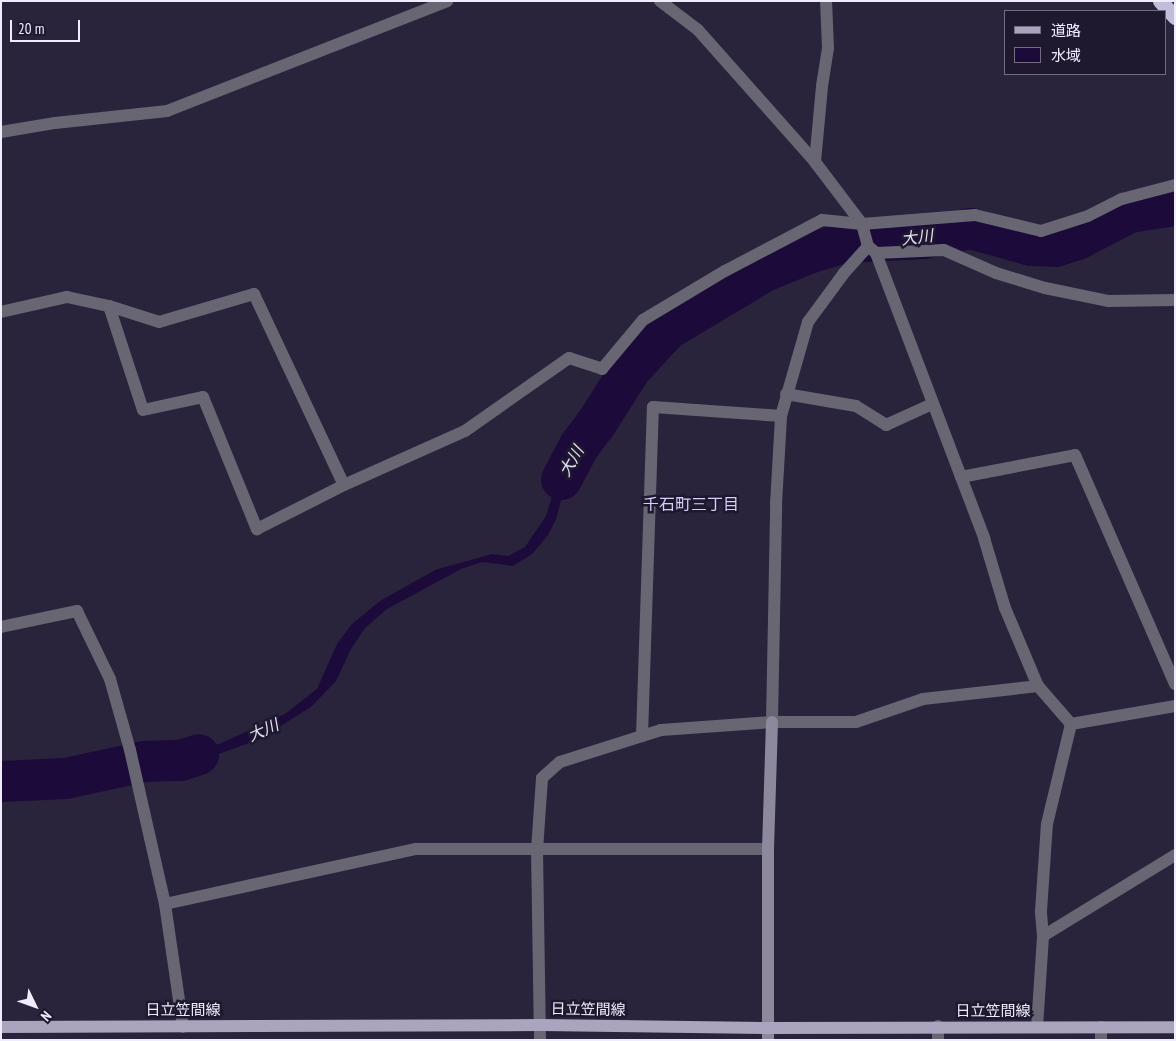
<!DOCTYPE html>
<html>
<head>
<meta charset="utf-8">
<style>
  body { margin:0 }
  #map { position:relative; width:1176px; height:1041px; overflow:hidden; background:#29233b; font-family:"PT Sans Narrow","Noto Sans JP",sans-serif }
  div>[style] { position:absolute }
  .water>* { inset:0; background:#1c0a3a }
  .river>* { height:41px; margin:-20.5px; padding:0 20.5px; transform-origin:20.5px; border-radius:20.5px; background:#1c0a3a }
  .street>* { height:12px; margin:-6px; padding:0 6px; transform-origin:6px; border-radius:6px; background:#686672 }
  .secondary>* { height:12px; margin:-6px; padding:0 6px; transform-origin:6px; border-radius:6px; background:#8d899d }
  .primary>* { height:12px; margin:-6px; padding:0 6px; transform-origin:6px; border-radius:6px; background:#aaa4be }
  .highway>* { height:15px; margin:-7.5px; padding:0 7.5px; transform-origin:7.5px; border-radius:7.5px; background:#c3bddc }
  span { translate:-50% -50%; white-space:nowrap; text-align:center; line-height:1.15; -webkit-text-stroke:5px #1f1930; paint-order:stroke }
  .street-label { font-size:15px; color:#efecfd }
  .water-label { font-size:16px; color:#e5e1f2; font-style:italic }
  .neighbourhood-label { font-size:16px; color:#d7cdf9 }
  .frame { position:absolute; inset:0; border:2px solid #efecfd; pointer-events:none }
  .legend { position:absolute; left:1004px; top:10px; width:162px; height:65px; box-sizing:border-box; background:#1f1930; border:1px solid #726d82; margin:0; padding:6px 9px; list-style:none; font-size:15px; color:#efecfd }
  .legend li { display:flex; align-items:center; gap:10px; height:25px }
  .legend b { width:25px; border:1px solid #726d82 }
  .north { position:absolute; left:10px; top:981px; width:50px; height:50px; -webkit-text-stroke:4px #1f1930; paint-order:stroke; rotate:132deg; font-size:14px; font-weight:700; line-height:20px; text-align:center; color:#efecfd }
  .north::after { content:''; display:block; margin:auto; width:18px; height:22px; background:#efecfd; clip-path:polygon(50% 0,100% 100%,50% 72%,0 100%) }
  .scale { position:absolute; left:10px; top:20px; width:70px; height:22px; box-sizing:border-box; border:2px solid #efecfd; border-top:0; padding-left:6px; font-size:15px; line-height:18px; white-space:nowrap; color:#efecfd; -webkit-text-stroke:4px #1f1930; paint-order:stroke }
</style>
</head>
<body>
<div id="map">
  <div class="water">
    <div style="clip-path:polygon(1175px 196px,1175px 209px,1135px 216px,1077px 246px,1057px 253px,1005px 248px,1000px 240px,980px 239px,970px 246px,938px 243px,885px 248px,875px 235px,962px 226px,1010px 233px,1023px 247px,1038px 248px,1044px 242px,1132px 203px)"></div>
    <div style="clip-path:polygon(846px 235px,841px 252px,825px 252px,667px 323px,641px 347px,612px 383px,598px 407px,588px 436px,567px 478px,556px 519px,548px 535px,532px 554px,513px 566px,482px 562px,461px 569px,387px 609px,365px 628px,351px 649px,336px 681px,311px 707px,260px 739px,202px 760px,173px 765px,142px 766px,140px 757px,180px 754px,219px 744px,285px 714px,317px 689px,337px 644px,352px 624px,380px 601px,435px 570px,492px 554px,508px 556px,525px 547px,546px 516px,559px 473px,613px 376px,648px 334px,683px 305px,794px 248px,823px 236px)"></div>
    <div style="clip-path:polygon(123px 758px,125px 768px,1px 787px,1px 770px)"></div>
  </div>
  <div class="river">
    <div style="left:561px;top:479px;width:38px;rotate:-62deg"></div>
    <div style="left:579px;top:445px;width:30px;rotate:-53deg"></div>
    <div style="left:597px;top:421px;width:62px;rotate:-57.6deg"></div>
    <div style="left:630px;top:369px;width:54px;rotate:-47.2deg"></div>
    <div style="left:667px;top:329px;width:113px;rotate:-30.9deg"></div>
    <div style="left:764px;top:271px;width:48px;rotate:-22.2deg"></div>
    <div style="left:808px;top:253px;width:39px;rotate:-17deg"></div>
    <div style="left:845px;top:242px;width:78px;rotate:-2.9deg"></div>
    <div style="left:923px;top:238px;width:48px;rotate:-12deg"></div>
    <div style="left:970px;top:228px;width:63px;rotate:15.6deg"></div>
    <div style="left:1031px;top:245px;width:24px;rotate:2deg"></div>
    <div style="left:1055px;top:246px;width:23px;rotate:-18deg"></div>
    <div style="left:1077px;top:239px;width:59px;rotate:-27.4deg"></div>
    <div style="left:1129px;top:212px;width:47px;rotate:-8.7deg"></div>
    <div style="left:1px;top:781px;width:64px;rotate:-2.7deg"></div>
    <div style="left:65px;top:778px;width:81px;rotate:-12.1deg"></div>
    <div style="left:144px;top:761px;width:36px;rotate:-2deg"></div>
    <div style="left:180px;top:760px;width:19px;rotate:-18deg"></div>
  </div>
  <div class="street">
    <div style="left:660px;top:1px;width:48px;rotate:37.3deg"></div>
    <div style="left:698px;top:30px;width:176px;rotate:48.4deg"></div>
    <div style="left:815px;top:162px;width:78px;rotate:52.8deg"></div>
    <div style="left:862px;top:224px;width:23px;rotate:75deg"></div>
    <div style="left:868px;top:246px;width:11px;rotate:41deg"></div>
    <div style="left:876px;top:253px;width:305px;rotate:69.2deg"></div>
    <div style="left:984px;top:538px;width:73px;rotate:73.3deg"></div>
    <div style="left:1005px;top:608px;width:85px;rotate:67.1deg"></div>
    <div style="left:1038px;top:686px;width:50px;rotate:49deg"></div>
    <div style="left:1px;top:132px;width:55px;rotate:-9.5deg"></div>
    <div style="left:55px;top:123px;width:113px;rotate:-6.1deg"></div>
    <div style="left:167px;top:111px;width:301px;rotate:-21.4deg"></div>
    <div style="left:815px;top:162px;width:76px;rotate:-84.7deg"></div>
    <div style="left:822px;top:86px;width:38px;rotate:-81deg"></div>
    <div style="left:828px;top:48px;width:47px;rotate:-92.4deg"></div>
    <div style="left:876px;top:253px;width:68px;rotate:-2.5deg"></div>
    <div style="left:944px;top:250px;width:57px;rotate:23.9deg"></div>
    <div style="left:996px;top:273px;width:51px;rotate:17deg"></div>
    <div style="left:1045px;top:288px;width:64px;rotate:11.7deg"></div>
    <div style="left:1108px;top:301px;width:67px;rotate:-0.9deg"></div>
    <div style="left:109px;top:306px;width:109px;rotate:71.9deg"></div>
    <div style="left:143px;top:410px;width:61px;rotate:-12.2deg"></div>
    <div style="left:203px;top:397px;width:143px;rotate:67.8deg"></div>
    <div style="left:257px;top:529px;width:97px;rotate:-26.8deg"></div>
    <div style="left:344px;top:485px;width:133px;rotate:-24.1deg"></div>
    <div style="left:465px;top:431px;width:127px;rotate:-35.1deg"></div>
    <div style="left:569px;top:358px;width:35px;rotate:18deg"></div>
    <div style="left:602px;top:369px;width:64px;rotate:-50.1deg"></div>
    <div style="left:643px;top:320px;width:96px;rotate:-30.9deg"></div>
    <div style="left:725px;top:271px;width:110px;rotate:-27.7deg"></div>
    <div style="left:822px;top:220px;width:40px;rotate:5.7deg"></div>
    <div style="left:862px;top:224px;width:113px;rotate:-4.6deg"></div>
    <div style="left:975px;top:215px;width:68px;rotate:13.6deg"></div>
    <div style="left:1041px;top:231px;width:49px;rotate:-17.7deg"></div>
    <div style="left:1088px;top:216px;width:38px;rotate:-27deg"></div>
    <div style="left:1122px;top:199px;width:55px;rotate:-14.8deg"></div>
    <div style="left:1px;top:312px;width:68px;rotate:-12.8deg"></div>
    <div style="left:67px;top:297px;width:43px;rotate:12.1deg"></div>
    <div style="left:109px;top:306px;width:52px;rotate:17.7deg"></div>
    <div style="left:159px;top:322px;width:99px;rotate:-16.4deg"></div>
    <div style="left:254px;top:294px;width:211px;rotate:64.8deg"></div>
    <div style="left:786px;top:394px;width:71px;rotate:9.7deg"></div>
    <div style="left:856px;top:406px;width:36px;rotate:32deg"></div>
    <div style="left:886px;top:425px;width:51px;rotate:-24.5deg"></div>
    <div style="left:961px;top:477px;width:116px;rotate:-10.9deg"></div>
    <div style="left:1075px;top:455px;width:250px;rotate:66.4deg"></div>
    <div style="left:1px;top:627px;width:78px;rotate:-11.9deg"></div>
    <div style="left:77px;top:611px;width:76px;rotate:64.1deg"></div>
    <div style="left:110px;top:679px;width:74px;rotate:74.3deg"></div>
    <div style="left:130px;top:750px;width:158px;rotate:77.2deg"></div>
    <div style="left:165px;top:904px;width:124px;rotate:81.7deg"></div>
    <div style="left:772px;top:722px;width:218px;rotate:-88.9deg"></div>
    <div style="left:776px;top:504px;width:88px;rotate:-86.7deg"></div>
    <div style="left:781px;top:416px;width:98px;rotate:-74deg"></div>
    <div style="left:808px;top:322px;width:61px;rotate:-53.7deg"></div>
    <div style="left:844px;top:273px;width:36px;rotate:-48deg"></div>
    <div style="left:642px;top:736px;width:329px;rotate:-88.1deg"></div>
    <div style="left:653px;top:407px;width:128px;rotate:4deg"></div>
    <div style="left:165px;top:904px;width:257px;rotate:-12.4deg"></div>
    <div style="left:416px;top:849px;width:352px"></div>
    <div style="left:1043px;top:936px;width:25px;rotate:-95deg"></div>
    <div style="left:1041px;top:911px;width:87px;rotate:-86.1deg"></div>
    <div style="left:1047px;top:824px;width:103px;rotate:-76.5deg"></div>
    <div style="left:1071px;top:724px;width:106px;rotate:-9.8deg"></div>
    <div style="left:1037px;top:1027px;width:91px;rotate:-86.2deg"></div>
    <div style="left:1043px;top:936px;width:155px;rotate:-31.5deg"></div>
    <div style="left:1101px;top:1027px;width:13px;rotate:90deg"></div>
    <div style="left:540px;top:1040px;width:190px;rotate:-90.9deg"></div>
    <div style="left:537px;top:850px;width:72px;rotate:-86deg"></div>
    <div style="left:542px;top:778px;width:24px;rotate:-42deg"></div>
    <div style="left:560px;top:762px;width:106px;rotate:-17.6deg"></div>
    <div style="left:661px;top:730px;width:111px;rotate:-4.1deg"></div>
    <div style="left:772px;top:722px;width:84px"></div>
    <div style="left:856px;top:722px;width:71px;rotate:-18.9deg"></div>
    <div style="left:923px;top:699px;width:116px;rotate:-6.4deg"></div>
    <div style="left:938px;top:1040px;width:14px;rotate:-90deg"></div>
  </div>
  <div class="secondary">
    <div style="left:768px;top:1040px;width:191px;rotate:-90deg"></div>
    <div style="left:768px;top:849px;width:127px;rotate:-88.2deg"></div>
  </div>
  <div class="primary">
    <div style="left:1px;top:1027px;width:540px;rotate:-0.21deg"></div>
    <div style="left:541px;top:1025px;width:227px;rotate:0.8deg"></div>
    <div style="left:768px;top:1028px;width:407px;rotate:-0.1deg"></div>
  </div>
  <div class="highway">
    <div style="left:1160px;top:1px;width:22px;rotate:47deg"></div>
  </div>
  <div class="street-label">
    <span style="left:588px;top:1009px;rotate:1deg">日立笠間線</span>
    <span style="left:183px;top:1010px">日立笠間線</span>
    <span style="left:993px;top:1011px">日立笠間線</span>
  </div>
  <div class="water-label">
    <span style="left:917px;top:237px;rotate:-7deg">大川</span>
    <span style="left:571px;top:461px;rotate:-60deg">大川</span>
    <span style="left:263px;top:730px;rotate:-24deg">大川</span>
  </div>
  <div class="neighbourhood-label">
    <span style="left:691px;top:504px">千石町三丁目</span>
  </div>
  <div class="frame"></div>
  <ul class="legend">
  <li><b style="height:6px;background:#aaa4be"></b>道路</li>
  <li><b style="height:14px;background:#1c0a3a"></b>水域</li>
  </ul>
  <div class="north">N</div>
  <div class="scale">20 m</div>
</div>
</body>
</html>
